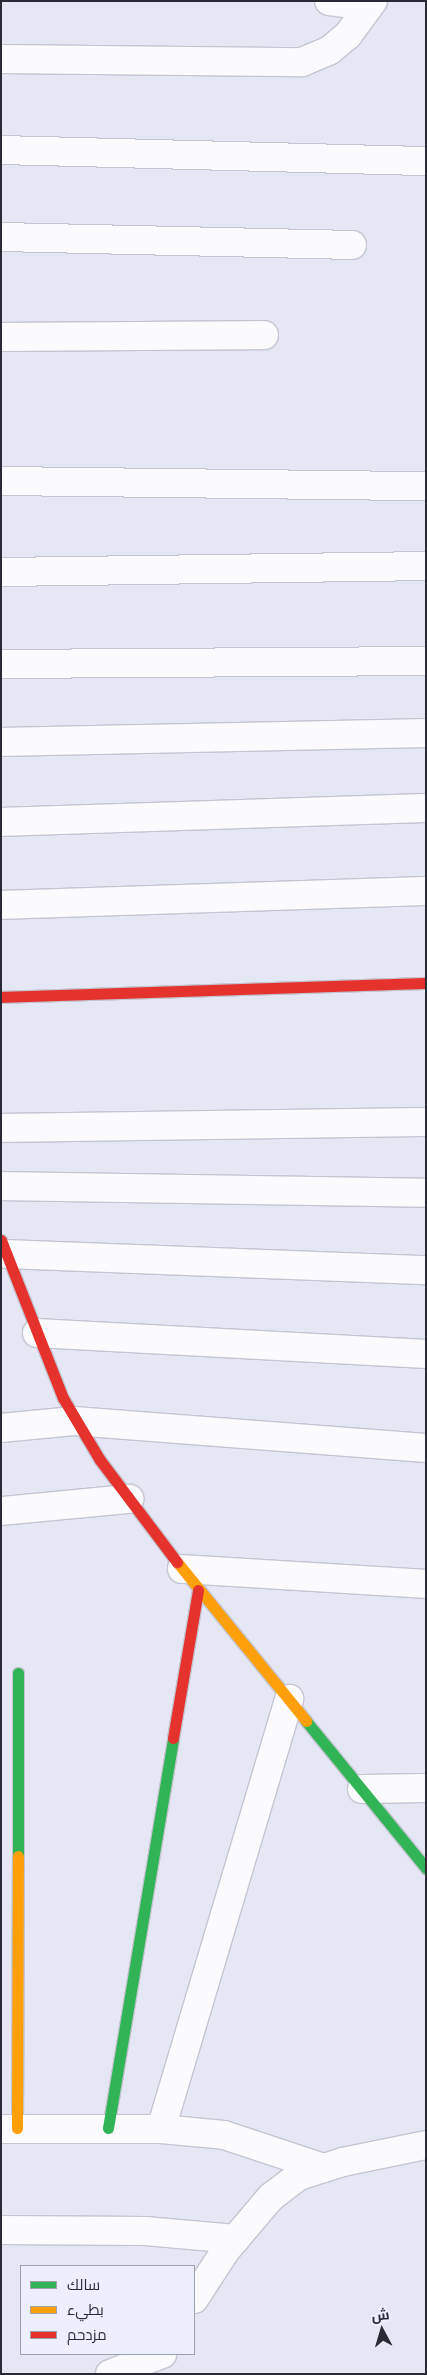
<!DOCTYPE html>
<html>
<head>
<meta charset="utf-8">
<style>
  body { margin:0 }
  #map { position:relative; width:427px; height:2375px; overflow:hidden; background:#e5e7f5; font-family:"PT Sans Narrow",Cairo,sans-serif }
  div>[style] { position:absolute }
  .roads { filter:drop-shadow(1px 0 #c4c5d1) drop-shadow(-1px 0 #c4c5d1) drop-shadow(0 1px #c4c5d1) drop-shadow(0 -1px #c4c5d1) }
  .street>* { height:28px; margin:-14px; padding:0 14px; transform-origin:14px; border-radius:14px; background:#fbfbfe }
  .fast>* { height:11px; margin:-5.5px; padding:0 5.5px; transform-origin:5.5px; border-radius:5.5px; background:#30b455 }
  .slow>* { height:11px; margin:-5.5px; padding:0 5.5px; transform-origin:5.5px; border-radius:5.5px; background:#ff9f0a }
  .jam>* { height:11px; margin:-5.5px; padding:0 5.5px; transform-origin:5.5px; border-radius:5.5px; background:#e5322d }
  span { translate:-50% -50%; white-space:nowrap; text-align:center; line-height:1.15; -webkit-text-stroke:5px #eeeffd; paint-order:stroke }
  .frame { position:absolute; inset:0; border:2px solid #292a36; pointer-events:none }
  .legend { position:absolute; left:20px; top:2265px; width:175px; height:90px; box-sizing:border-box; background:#eeeffd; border:1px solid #9fa0ad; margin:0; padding:6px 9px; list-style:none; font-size:15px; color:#292a36 }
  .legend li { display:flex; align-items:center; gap:10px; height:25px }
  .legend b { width:25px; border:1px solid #9fa0ad }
  .north { position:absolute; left:357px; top:2305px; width:50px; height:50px; -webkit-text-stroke:4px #eeeffd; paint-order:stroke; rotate:354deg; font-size:14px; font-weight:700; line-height:20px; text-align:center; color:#292a36 }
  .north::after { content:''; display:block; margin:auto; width:18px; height:22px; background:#292a36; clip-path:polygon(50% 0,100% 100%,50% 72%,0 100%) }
</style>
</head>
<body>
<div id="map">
  <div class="roads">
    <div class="street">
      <div style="left:329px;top:1px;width:23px;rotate:7deg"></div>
      <div style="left:352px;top:4px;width:9px;rotate:-21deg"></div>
      <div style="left:1px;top:59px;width:301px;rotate:0.6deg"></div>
      <div style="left:302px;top:62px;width:30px;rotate:-23deg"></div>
      <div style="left:330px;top:50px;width:23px;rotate:-40deg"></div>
      <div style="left:348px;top:35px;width:42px;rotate:-53.7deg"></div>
      <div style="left:1px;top:150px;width:425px;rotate:1.5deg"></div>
      <div style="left:1px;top:237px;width:351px;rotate:1.3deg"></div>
      <div style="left:1px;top:337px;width:263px;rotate:-0.4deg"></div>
      <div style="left:1px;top:481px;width:425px;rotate:0.7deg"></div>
      <div style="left:1px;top:572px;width:425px;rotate:-0.8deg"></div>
      <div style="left:1px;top:664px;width:425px;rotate:-0.4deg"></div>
      <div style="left:1px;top:742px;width:425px;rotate:-1.2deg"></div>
      <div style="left:1px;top:822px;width:425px;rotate:-1.9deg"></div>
      <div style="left:1px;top:905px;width:425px;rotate:-1.9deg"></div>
      <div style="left:1px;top:1128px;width:425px;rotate:-0.8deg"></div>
      <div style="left:1px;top:1186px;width:425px;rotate:0.9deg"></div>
      <div style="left:6px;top:1254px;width:420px;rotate:2.2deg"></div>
      <div style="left:37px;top:1333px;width:390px;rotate:3.1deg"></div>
      <div style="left:1px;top:1428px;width:73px;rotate:-5.5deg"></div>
      <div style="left:74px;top:1421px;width:353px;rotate:4.4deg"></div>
      <div style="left:1px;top:1511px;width:129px;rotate:-5.4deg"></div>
      <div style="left:182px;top:1569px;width:244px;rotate:3.5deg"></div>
      <div style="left:362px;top:1789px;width:64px;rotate:-0.9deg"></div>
      <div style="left:1px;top:2129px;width:160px"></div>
      <div style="left:161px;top:2129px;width:63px;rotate:5.4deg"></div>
      <div style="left:224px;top:2135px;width:105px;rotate:18.3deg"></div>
      <div style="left:161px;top:2129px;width:449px;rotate:-73.4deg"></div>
      <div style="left:1px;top:2230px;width:144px;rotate:0.4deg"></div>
      <div style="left:145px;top:2231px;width:91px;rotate:5deg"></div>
      <div style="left:194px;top:2299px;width:59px;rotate:-56.9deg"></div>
      <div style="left:226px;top:2250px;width:70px;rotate:-49.7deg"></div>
      <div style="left:271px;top:2197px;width:35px;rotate:-37deg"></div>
      <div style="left:299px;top:2176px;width:46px;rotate:-17.7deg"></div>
      <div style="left:343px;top:2162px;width:85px;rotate:-11.6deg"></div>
      <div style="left:110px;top:2374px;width:56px;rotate:-21deg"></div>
    </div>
    <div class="fast">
      <div style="left:306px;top:1721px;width:190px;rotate:50.8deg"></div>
      <div style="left:18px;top:1856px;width:183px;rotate:-90deg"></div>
      <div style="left:108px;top:2128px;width:395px;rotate:-80.5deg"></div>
    </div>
    <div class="slow">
      <div style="left:177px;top:1562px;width:205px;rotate:50.9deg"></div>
      <div style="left:17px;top:2128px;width:272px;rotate:-89.8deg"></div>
    </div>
    <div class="jam">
      <div style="left:1px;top:997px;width:425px;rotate:-1.9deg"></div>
      <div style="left:1px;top:1240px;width:170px;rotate:68.6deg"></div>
      <div style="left:63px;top:1398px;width:72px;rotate:59.2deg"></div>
      <div style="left:100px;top:1460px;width:128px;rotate:53deg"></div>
      <div style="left:173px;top:1738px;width:150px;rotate:-80.4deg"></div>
    </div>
  </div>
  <div class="frame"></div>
  <ul class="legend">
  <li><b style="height:6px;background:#30b455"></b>سالك</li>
  <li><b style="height:6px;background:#ff9f0a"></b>بطيء</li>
  <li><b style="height:6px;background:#e5322d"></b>مزدحم</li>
  </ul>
  <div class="north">ش</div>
</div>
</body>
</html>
